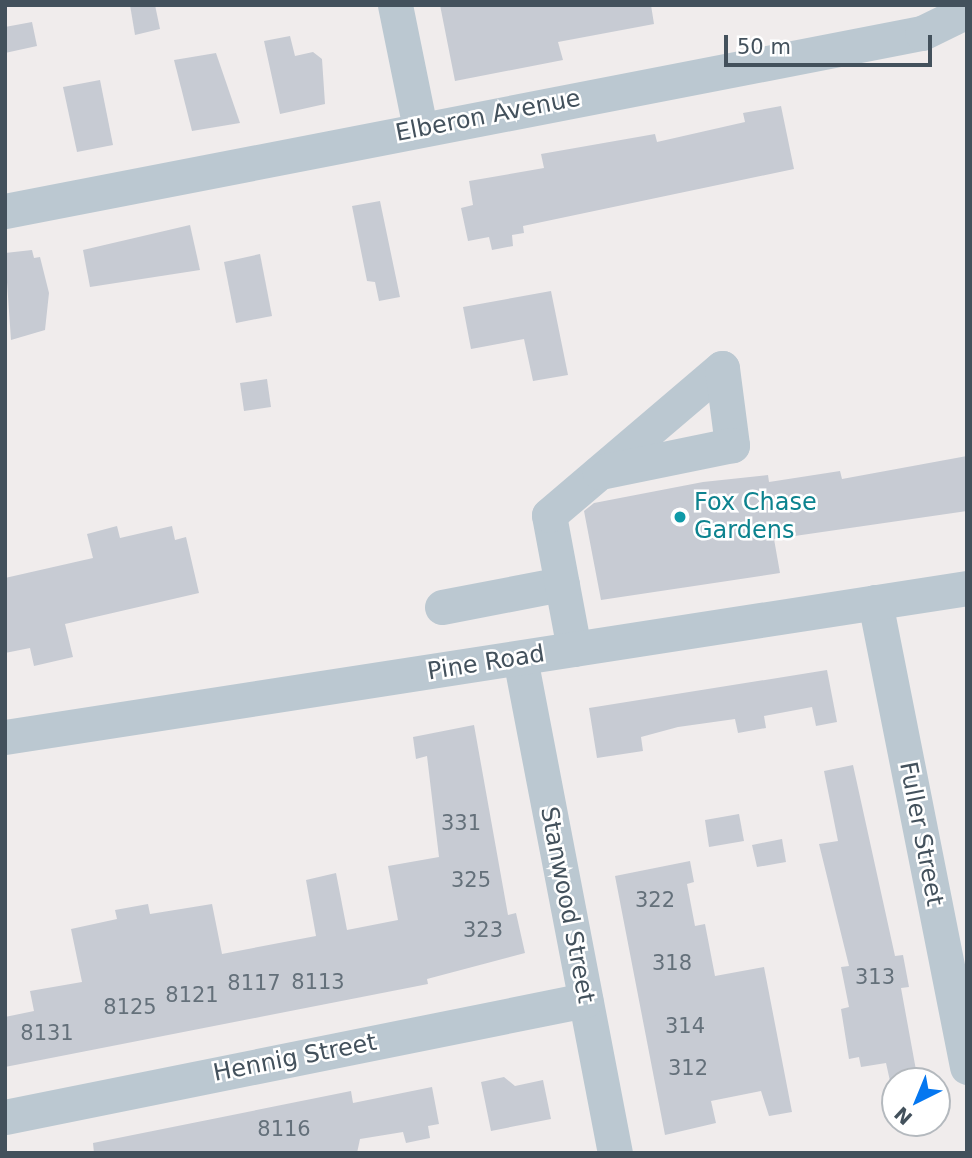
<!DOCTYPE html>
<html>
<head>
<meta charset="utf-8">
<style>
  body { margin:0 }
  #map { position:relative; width:972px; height:1158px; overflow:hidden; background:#f0ecec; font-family:"DejaVu Sans",sans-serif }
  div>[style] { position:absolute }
  .building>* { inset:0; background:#c7cbd3 }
  .minor>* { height:35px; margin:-17.5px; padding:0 17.5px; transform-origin:17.5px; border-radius:17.5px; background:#bbc8d1 }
  .dots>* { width:19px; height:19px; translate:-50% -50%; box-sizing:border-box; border:4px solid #fff; border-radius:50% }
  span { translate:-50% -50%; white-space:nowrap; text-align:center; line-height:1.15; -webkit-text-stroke:5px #fff; paint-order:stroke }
  .number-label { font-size:21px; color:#64707a }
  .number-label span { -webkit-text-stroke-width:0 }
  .street-label { font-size:24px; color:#43515c }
  .culture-label { font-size:24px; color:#0d838f }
  .left { translate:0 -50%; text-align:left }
  .frame { position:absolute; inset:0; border:7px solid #43515c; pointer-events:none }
  .north { position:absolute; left:881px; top:1067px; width:70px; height:70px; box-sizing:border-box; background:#fff; border:2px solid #b4b9be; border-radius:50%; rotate:223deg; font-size:19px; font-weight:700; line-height:28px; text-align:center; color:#43515c }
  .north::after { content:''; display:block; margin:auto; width:24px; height:32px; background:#0577f0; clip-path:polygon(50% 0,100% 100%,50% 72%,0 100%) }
  .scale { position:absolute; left:724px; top:35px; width:208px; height:32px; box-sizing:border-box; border:4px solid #43515c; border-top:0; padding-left:9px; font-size:21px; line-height:24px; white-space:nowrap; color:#43515c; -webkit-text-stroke:5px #fff; paint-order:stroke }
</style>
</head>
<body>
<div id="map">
  <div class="building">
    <div style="clip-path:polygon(130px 5px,155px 5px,160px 29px,135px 35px)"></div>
    <div style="clip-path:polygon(440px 5px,651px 5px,654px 24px,558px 42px,563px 60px,455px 81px)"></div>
    <div style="clip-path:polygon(32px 22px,37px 46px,5px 53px,5px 27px)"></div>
    <div style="clip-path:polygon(290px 36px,295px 56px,313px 52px,322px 59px,325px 104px,280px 114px,264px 41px)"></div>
    <div style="clip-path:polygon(216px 53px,240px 123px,192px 131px,174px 60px)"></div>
    <div style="clip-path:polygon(100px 80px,113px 145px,77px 152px,63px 87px)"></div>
    <div style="clip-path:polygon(781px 106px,794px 169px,523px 226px,524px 233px,512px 235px,513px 246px,492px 250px,489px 237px,468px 241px,461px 208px,473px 205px,469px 181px,544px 168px,541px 154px,655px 134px,657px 142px,745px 122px,743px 113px)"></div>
    <div style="clip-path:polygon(380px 201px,400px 297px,379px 301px,375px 282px,367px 281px,352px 206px)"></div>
    <div style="clip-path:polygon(190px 225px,200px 270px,90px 287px,83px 250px)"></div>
    <div style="clip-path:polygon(32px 250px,34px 258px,40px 257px,49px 293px,45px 330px,11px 340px,5px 253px)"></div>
    <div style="clip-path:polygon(260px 254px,272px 316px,236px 323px,224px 262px)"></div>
    <div style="clip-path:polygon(551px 291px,568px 375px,533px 381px,524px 339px,471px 349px,463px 307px)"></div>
    <div style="clip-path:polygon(267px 379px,271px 407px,244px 411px,240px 383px)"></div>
    <div style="clip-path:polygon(967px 456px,967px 511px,774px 539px,780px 573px,601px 600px,584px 511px,594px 503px,703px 482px,768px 475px,769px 482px,840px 471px,842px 479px)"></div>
    <div style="clip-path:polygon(117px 526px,120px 538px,172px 526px,175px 540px,186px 537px,199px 593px,65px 624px,73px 657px,34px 666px,30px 648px,5px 653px,5px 578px,93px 558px,87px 534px)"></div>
    <div style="clip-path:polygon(827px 670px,837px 722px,816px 726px,812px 707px,764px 716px,766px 728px,738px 733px,735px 719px,678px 727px,641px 737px,643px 751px,597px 758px,589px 708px)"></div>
    <div style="clip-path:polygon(474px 725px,508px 915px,516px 913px,525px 953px,427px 979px,428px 984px,5px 1067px,5px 1017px,34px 1011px,30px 991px,82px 982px,71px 929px,117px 919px,115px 910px,148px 904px,150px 914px,212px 904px,222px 954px,316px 936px,306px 880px,336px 873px,347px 930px,398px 920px,388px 866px,439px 857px,427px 756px,416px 759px,413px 737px)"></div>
    <div style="clip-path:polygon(853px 765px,895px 956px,903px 955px,909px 987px,901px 988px,918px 1081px,890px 1081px,886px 1063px,861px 1067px,859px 1057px,849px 1059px,841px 1009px,849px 1007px,841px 967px,849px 966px,819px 844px,838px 841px,824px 771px)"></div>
    <div style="clip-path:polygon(739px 814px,744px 841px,709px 847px,705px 820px)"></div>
    <div style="clip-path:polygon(782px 839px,786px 862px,757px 867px,752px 845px)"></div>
    <div style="clip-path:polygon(690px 861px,694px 882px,687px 884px,695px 926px,705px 924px,715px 976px,764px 967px,792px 1112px,769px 1116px,761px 1091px,711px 1101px,716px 1123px,665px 1135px,615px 876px)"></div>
    <div style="clip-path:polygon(504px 1077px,515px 1086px,543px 1080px,551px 1119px,491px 1131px,481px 1082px)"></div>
    <div style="clip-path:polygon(432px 1087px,439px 1124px,428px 1126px,430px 1138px,406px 1143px,403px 1132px,360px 1139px,357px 1153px,94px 1153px,93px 1143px,351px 1091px,353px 1103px)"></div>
  </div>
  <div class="minor">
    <div style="left:395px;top:5px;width:126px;rotate:78.5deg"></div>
    <div style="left:5px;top:211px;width:934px;rotate:-10.99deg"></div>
    <div style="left:922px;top:33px;width:50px;rotate:-26.1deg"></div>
    <div style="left:875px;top:602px;width:474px;rotate:78.8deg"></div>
    <div style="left:442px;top:607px;width:122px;rotate:-10.9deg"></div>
    <div style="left:574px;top:649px;width:136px;rotate:-100.6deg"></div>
    <div style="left:549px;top:515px;width:227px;rotate:-40.4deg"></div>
    <div style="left:722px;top:368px;width:78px;rotate:82.6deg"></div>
    <div style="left:732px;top:445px;width:135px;rotate:168.4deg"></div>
    <div style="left:520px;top:658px;width:504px;rotate:79.14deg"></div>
    <div style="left:5px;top:737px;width:973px;rotate:-8.8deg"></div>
    <div style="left:5px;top:1117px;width:592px;rotate:-11.4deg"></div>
  </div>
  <div class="dots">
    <div style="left:680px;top:517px;background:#0f9aa8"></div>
  </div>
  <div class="number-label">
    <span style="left:461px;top:823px">331</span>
    <span style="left:471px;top:880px">325</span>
    <span style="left:655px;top:900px">322</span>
    <span style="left:483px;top:930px">323</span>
    <span style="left:672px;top:963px">318</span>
    <span style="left:875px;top:977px">313</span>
    <span style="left:318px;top:982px">8113</span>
    <span style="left:254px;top:983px">8117</span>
    <span style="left:192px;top:995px">8121</span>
    <span style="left:130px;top:1007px">8125</span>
    <span style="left:685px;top:1026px">314</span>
    <span style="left:47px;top:1033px">8131</span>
    <span style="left:688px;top:1068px">312</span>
    <span style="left:284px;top:1129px">8116</span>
  </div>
  <div class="street-label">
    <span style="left:488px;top:116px;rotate:-11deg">Elberon Avenue</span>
    <span style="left:486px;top:663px;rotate:-9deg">Pine Road</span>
    <span style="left:921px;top:834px;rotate:79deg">Fuller Street</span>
    <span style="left:567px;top:905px;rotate:79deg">Stanwood Street</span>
    <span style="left:295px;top:1058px;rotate:-11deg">Hennig Street</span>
  </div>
  <div class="culture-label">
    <span class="left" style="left:694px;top:517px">Fox Chase<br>Gardens</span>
  </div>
  <div class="frame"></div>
  <div class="north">N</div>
  <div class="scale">50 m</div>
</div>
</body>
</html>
